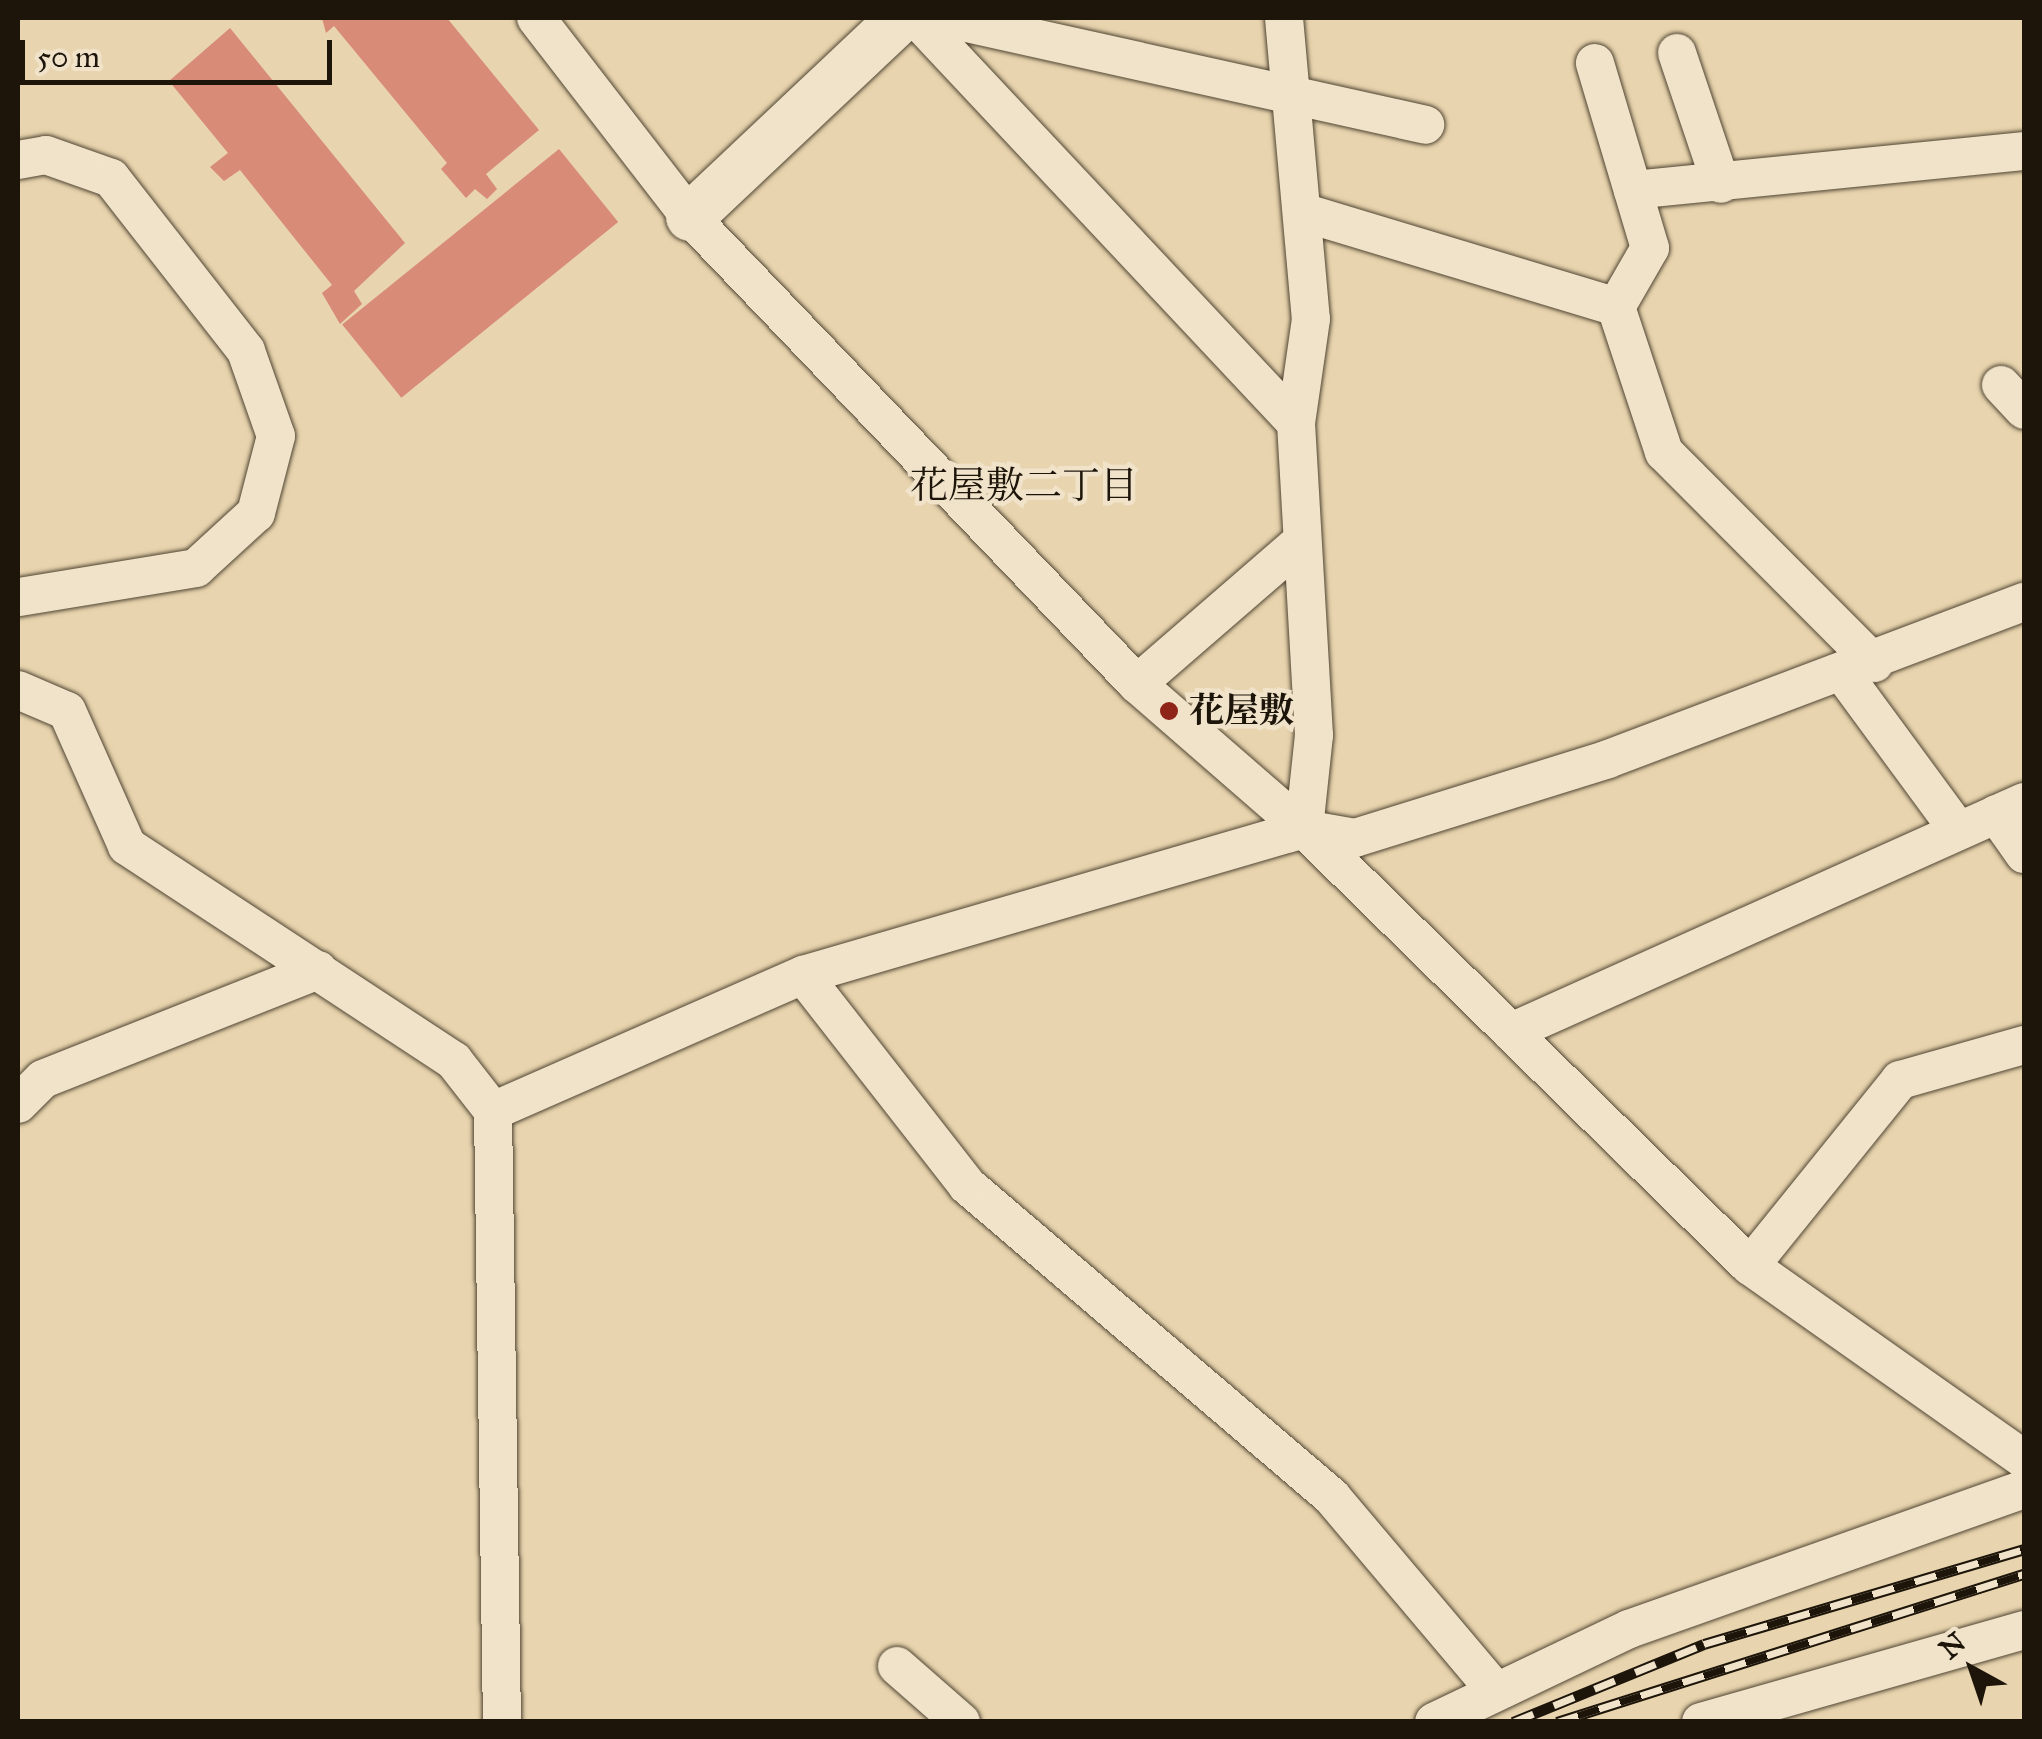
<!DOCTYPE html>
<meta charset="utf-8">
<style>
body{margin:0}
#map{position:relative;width:2042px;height:1739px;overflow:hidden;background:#e8d4ae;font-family:"IM FELL Great Primer","Noto Serif JP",serif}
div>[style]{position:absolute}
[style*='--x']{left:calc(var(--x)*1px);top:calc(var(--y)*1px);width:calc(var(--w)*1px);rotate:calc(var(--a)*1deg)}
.building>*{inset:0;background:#d88b76;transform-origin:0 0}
.roads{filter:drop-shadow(0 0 2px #504533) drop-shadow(0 0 2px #504533)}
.minor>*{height:38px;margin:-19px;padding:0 19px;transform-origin:19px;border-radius:19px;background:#f0e3ca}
.tertiary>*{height:48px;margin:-24px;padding:0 24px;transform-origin:24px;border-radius:24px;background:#f0e3ca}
.rail>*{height:11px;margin-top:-5.5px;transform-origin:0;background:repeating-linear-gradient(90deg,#f0e3ca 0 22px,#1d150a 0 44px);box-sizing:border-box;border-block:2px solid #1d150a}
.dots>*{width:28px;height:28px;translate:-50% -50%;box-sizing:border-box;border:5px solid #f0e3ca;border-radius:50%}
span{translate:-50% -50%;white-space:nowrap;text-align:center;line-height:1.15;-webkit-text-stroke:9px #f0e3ca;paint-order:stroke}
.poi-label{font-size:35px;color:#1d150a;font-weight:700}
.left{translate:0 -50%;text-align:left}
.neighbourhood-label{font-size:38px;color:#1d150a}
.frame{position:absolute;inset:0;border:20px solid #1d150a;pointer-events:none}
.north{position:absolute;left:1922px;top:1619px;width:100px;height:100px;-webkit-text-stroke:8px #f0e3ca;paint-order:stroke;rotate:320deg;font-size:28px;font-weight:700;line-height:40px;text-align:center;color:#1d150a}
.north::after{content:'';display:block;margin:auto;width:35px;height:45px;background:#1d150a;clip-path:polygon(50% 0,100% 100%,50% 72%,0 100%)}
.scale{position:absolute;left:20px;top:40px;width:312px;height:45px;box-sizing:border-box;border:5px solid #1d150a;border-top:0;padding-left:12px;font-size:30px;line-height:35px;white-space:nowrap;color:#1d150a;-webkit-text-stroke:8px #f0e3ca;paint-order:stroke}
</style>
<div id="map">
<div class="building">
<div style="clip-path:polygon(322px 18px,447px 18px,539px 130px,486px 174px,497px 189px,487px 199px,475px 189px,466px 198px,441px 169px,447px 163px,334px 26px,326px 33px)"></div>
<div style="clip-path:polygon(230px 28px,405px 243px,354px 291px,362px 304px,340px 324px,322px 293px,332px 285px,240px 170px,224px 181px,210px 167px,228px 153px,169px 81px)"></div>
<div style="left:559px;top:149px;width:94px;height:279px;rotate:51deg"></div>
</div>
<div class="roads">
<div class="minor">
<div style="--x:536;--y:18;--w:252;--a:52.3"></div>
<div style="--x:690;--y:217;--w:646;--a:46.25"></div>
<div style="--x:1137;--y:684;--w:221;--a:41"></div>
<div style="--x:1304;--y:829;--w:624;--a:44.42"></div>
<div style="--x:1750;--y:1266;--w:335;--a:35.2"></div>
<div style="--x:916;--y:18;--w:555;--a:46.82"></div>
<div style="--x:944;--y:18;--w:493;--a:12.5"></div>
<div style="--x:1284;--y:18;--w:302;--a:84.9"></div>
<div style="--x:1311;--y:319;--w:105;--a:98.2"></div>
<div style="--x:1296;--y:423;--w:313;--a:86.7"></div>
<div style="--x:1314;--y:735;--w:95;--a:96.1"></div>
<div style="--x:1677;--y:53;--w:138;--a:71.4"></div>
<div style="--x:18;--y:160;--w:28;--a:-10"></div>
<div style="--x:46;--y:155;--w:69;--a:19.5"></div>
<div style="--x:111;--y:178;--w:219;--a:52"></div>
<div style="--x:246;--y:351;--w:90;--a:70.6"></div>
<div style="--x:276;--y:436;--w:80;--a:104.6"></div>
<div style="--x:256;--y:513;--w:81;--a:137.5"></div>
<div style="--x:196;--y:568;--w:180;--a:170.7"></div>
<div style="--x:1633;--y:190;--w:393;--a:-5.7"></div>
<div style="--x:1302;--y:212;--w:328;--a:16.8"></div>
<div style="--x:1616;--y:307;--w:68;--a:-60"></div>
<div style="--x:1650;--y:248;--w:193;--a:-106.6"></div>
<div style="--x:1616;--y:307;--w:153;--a:71.7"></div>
<div style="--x:1664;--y:452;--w:298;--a:45.1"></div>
<div style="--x:2001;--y:385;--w:34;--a:47"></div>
<div style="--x:1844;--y:675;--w:192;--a:53.7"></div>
<div style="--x:1137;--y:684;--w:217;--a:-40.9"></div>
<div style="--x:18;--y:690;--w:53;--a:23.2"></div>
<div style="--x:67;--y:711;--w:148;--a:66"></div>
<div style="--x:127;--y:846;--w:391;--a:33.3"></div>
<div style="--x:454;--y:1061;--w:63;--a:52"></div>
<div style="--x:493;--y:1111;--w:611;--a:89.16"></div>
<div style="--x:1996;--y:814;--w:49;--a:55"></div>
<div style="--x:1511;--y:1032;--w:562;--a:-24.15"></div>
<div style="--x:18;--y:1104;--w:35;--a:-45"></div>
<div style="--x:43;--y:1079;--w:296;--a:-21.6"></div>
<div style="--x:493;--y:1111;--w:339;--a:-23.7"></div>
<div style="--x:1750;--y:1266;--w:239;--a:-51.1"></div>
<div style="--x:1900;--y:1080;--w:129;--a:-15.8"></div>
<div style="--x:897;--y:1666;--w:85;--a:41.2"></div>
<div style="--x:1494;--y:1689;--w:251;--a:-130.2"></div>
<div style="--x:1332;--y:1497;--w:480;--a:-139.5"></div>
<div style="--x:967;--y:1185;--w:266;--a:-128"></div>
<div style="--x:803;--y:975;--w:522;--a:-16.25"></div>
<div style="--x:1304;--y:829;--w:52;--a:10"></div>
<div style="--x:1355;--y:838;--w:265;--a:-17.3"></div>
<div style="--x:1608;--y:759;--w:445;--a:-20.7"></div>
<div style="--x:1434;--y:1722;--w:216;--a:-25.5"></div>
<div style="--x:1629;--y:1629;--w:419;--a:-19.5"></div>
<div style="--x:1701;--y:1722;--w:336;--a:-15.9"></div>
</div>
<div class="tertiary">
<div style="--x:690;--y:217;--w:290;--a:-43.3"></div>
</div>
</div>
<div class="rail">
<div style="--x:1513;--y:1722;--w:206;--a:-22.2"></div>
<div style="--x:1704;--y:1644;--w:334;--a:-16.5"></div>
<div style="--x:1557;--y:1722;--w:490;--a:-17.6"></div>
</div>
<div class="dots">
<div style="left:1169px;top:711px;background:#8f2418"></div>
</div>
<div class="poi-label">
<span class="left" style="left:1189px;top:711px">花屋敷</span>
</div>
<div class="neighbourhood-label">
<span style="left:1024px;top:486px">花屋敷二丁目</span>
</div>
<div class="frame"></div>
<div class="north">N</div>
<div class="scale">50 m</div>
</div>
